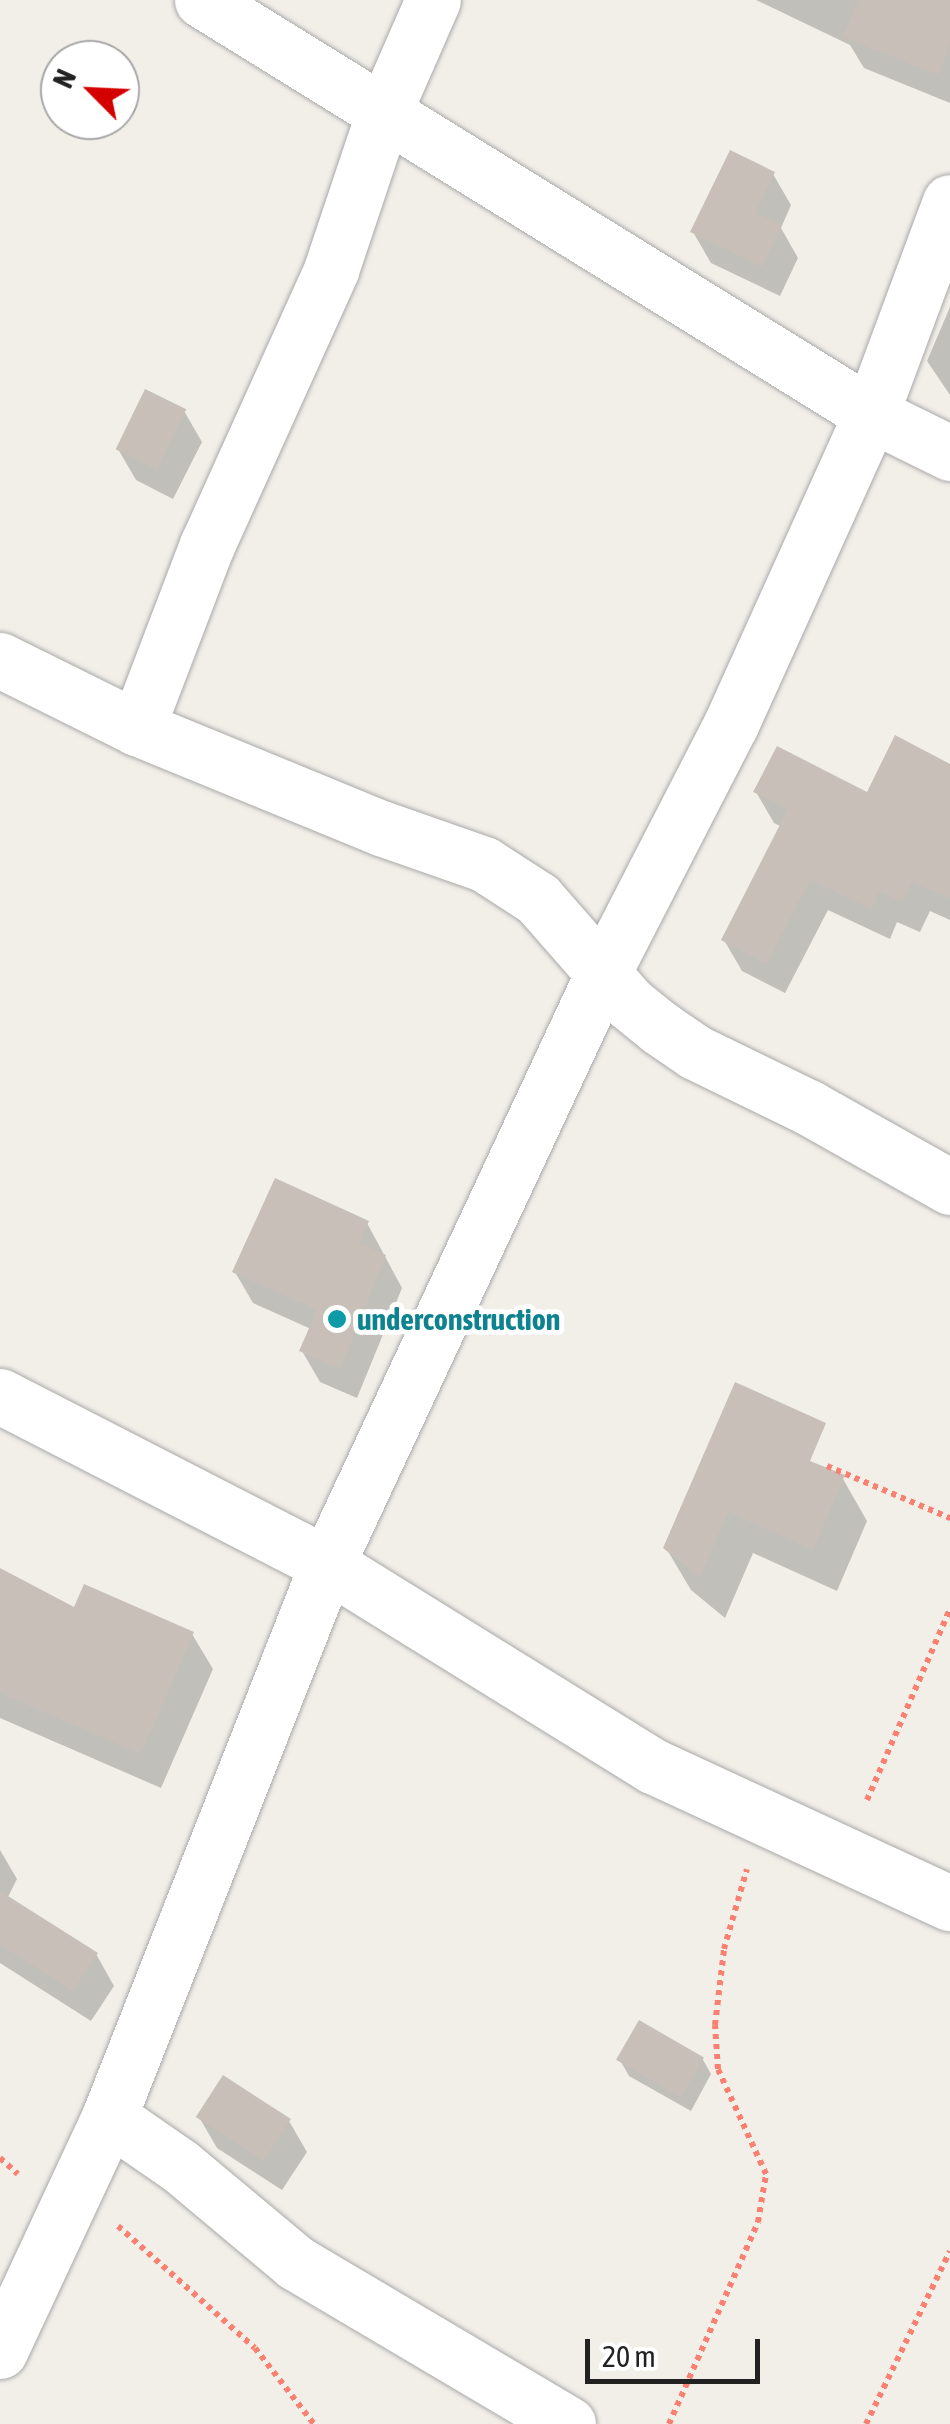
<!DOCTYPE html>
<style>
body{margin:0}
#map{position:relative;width:950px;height:2424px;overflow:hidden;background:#f2efe9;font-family:"Asap Condensed",sans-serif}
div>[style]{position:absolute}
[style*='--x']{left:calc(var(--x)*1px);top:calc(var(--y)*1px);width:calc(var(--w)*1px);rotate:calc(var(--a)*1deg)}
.shadow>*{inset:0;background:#0003}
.building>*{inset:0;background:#c7bfb8;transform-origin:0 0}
.path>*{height:6px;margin-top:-3px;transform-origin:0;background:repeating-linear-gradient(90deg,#fa8072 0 5px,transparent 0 10px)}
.roads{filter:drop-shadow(0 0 2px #a9a9a9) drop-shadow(0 0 2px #a9a9a9)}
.street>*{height:55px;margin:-27.5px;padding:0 27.5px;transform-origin:27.5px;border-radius:27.5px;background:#fff}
.dots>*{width:28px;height:28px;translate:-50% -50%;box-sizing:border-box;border:5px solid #fff;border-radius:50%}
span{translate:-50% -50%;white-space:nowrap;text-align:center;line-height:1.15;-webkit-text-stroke:10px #fff;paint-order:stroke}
.culture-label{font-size:30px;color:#0d838f;font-weight:700}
.left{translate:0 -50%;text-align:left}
.north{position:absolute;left:40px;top:40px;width:100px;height:100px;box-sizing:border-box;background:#fff;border:2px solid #a7a7a7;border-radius:50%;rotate:294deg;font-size:28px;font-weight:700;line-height:40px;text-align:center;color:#222}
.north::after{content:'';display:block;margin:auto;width:35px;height:45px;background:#d40000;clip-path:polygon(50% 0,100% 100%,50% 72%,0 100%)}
.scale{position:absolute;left:585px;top:2339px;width:175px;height:45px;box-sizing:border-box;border:5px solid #222;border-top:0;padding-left:12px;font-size:30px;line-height:35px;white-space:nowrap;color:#222;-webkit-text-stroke:8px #fff;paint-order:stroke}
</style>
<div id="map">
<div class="shadow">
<div style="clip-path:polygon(756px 0,950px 0,950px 103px,864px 68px,850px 45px)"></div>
<div style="clip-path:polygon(773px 174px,791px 205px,781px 228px,798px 258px,780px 296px,711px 263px,693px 232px)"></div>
<div style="clip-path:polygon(950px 307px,950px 395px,927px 361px)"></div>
<div style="clip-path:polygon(184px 411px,202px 442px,173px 499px,136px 480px,118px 449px)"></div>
<div style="clip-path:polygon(950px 767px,950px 920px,930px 911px,920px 932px,897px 922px,890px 939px,828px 910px,785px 993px,742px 971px,724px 940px,782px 827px,774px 823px,756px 792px,868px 795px)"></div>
<div style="clip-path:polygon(367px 1223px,402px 1288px,357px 1398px,320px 1382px,302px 1351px,311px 1329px,253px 1303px,235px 1272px)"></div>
<div style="clip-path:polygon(717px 1429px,843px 1479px,867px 1521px,837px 1591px,753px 1553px,725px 1618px,691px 1590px,666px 1548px)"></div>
<div style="clip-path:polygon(0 1571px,75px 1611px,192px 1634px,213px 1669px,161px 1788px,0 1718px)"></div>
<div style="clip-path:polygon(0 1850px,17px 1879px,7px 1899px,96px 1954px,114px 1986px,91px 2021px,0 1963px)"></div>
<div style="clip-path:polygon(702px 2058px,711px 2074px,691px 2111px,629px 2076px,620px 2060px)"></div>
<div style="clip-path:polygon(199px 2117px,289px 2121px,307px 2152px,282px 2190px,217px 2148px)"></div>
</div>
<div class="building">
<div style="clip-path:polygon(858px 0,950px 0,950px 45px,938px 75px,843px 37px)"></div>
<div style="clip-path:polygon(730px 150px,775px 172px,755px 213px,782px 225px,762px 267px,690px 232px)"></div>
<div style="left:145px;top:389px;width:46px;height:67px;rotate:26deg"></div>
<div style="clip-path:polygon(895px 735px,950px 764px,950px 898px,912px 882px,902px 902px,879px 892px,872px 909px,810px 880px,767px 964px,721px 940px,788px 809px,753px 792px,777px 746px,867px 792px)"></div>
<div style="clip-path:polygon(275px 1178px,369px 1221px,359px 1243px,386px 1255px,340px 1369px,299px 1351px,317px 1310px,232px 1272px)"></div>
<div style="clip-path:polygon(735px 1382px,826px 1423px,810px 1461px,845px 1475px,813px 1550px,728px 1512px,700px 1578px,663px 1548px)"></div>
<div style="clip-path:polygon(0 1568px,74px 1607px,84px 1584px,194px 1632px,141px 1754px,0 1693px)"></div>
<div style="clip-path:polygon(0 1891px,98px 1953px,73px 1991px,0 1945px)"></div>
<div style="left:639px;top:2020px;width:75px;height:46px;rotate:30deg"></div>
<div style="left:223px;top:2075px;width:81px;height:50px;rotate:33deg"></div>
</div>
<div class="path">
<div style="--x:827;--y:1466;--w:134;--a:22.9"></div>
<div style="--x:867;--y:1800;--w:208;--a:-66.5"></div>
<div style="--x:0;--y:2158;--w:24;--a:42"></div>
<div style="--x:118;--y:2226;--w:183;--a:41.7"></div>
<div style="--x:255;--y:2348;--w:96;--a:52.2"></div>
<div style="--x:669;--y:2424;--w:221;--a:-66.2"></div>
<div style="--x:758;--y:2222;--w:49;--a:-80.5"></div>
<div style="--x:766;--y:2174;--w:115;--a:-114.6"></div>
<div style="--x:718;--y:2069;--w:44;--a:-93.9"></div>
<div style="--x:715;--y:2025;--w:77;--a:-83.2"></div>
<div style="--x:724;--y:1949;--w:83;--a:-74"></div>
<div style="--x:866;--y:2424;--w:192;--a:-64.1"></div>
</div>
<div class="roads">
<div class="street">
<div style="--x:202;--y:0;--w:787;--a:31.75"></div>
<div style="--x:871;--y:414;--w:88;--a:26.3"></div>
<div style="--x:0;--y:660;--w:153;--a:26.4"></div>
<div style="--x:137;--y:728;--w:264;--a:22.3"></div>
<div style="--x:381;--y:828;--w:109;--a:19.3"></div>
<div style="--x:484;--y:864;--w:64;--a:32.9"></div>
<div style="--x:538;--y:899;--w:138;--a:48.8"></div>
<div style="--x:629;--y:1003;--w:40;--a:39"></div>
<div style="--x:660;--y:1028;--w:42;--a:34.4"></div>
<div style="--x:695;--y:1052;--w:126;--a:26"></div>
<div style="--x:808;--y:1107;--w:163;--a:29.4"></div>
<div style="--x:137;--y:728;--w:196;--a:-69.1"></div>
<div style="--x:207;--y:545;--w:302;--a:-65.7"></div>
<div style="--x:331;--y:270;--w:167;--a:-71.5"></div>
<div style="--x:384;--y:112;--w:122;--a:-66.4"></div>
<div style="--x:0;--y:1396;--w:368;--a:27.2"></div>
<div style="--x:327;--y:1564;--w:384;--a:31.8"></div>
<div style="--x:653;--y:1766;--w:327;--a:24.8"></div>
<div style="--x:109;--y:2117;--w:86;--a:34.6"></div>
<div style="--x:180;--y:2166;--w:151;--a:39.9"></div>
<div style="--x:296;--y:2263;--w:316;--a:30.6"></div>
<div style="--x:0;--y:2351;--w:258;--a:-65"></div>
<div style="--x:109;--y:2117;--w:594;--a:-68.48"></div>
<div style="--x:327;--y:1564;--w:652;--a:-64.97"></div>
<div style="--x:603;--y:973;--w:280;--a:-62.8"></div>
<div style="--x:731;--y:724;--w:340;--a:-65.7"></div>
<div style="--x:871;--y:414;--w:226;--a:-69.6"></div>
</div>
</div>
<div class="dots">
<div style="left:337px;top:1319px;background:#0f9aa8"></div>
</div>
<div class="culture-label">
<span class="left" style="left:357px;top:1319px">underconstruction</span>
</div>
<div class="north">N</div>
<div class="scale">20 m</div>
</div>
